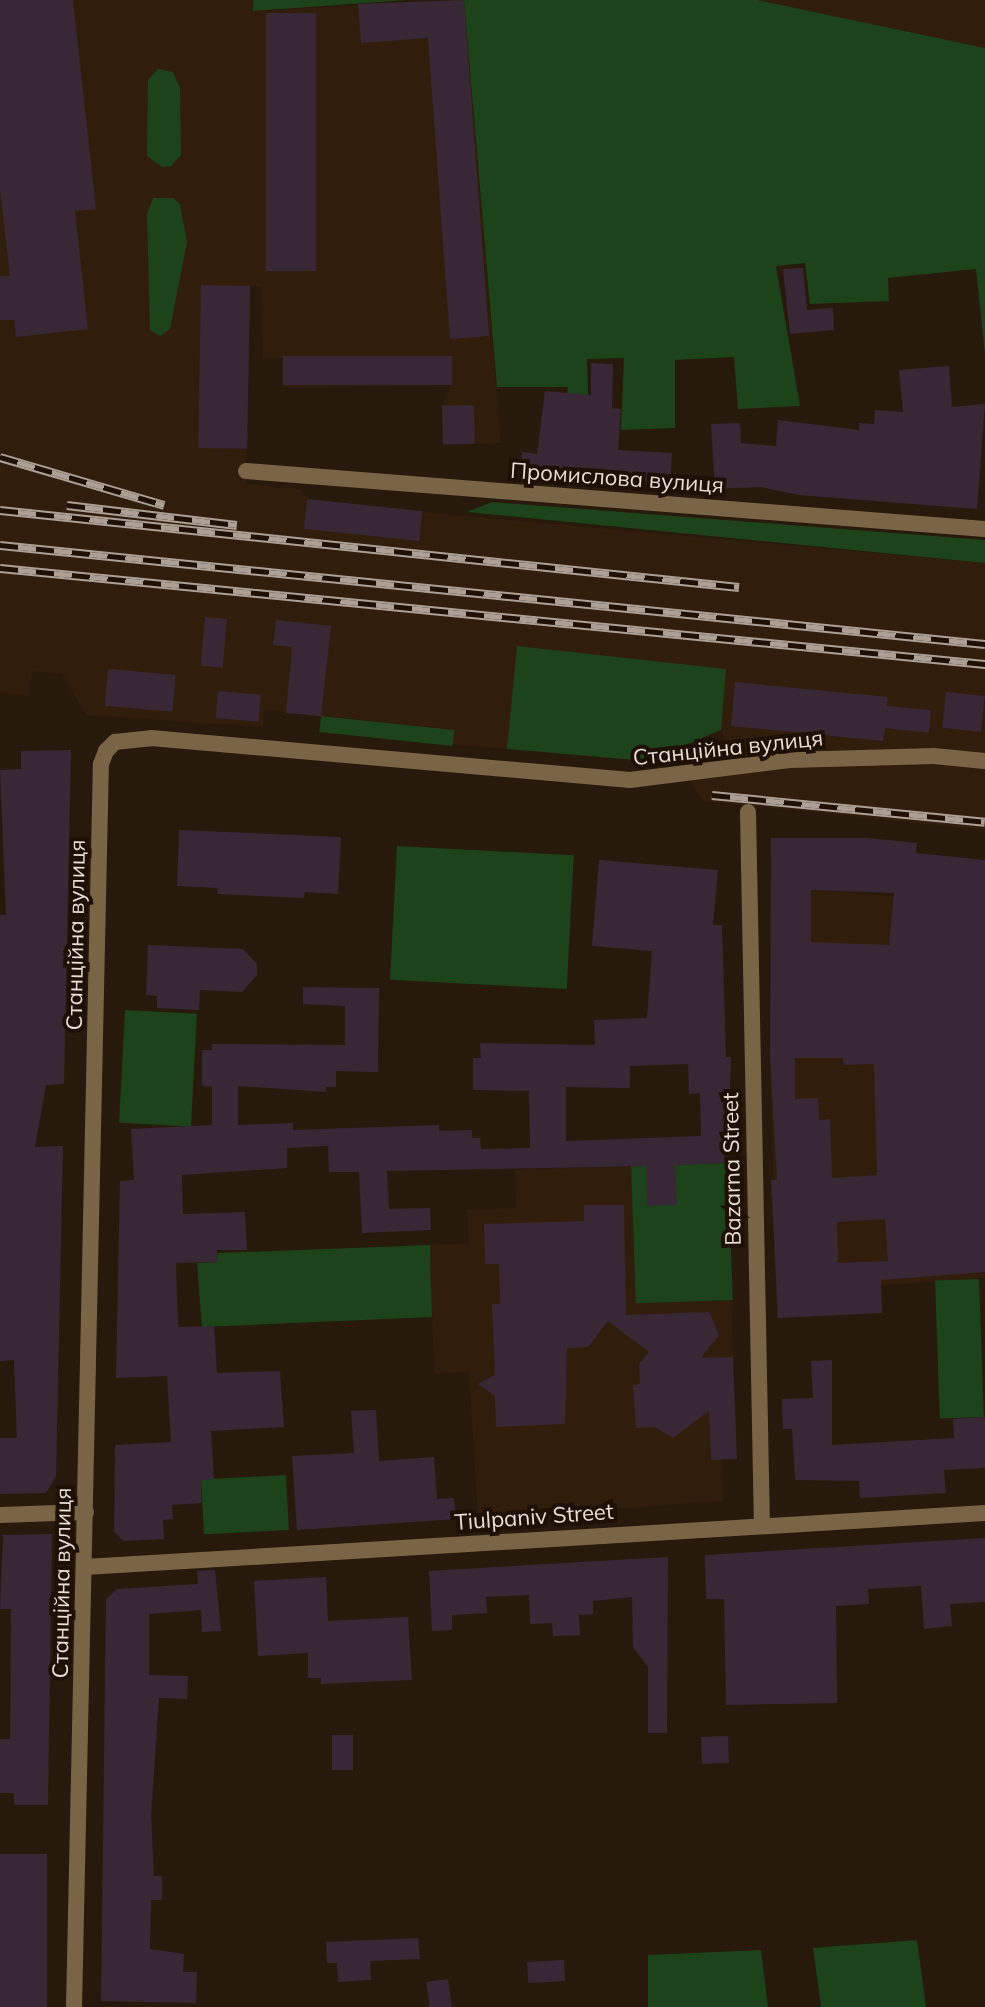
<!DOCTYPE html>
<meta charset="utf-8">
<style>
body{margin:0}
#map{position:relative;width:985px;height:2007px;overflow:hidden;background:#28190d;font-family:Mulish,sans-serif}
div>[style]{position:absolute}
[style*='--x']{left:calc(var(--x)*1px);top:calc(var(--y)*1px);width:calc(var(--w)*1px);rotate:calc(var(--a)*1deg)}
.built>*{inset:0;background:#311d0c}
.green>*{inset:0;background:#1c4319;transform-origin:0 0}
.building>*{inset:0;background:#382835;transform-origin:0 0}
.street>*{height:16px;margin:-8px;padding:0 8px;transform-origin:8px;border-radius:8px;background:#796546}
.rail>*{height:9px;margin-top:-4.5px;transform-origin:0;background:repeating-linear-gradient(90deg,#1e1005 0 18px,#ab9f96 0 36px);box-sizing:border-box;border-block:2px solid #ab9f96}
span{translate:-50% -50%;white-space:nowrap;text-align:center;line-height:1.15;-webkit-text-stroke:8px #1e1005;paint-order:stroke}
.street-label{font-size:22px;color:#e8ded6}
</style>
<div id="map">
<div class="built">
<div style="clip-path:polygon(0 0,253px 0,254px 11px,464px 0,501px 443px,443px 444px,442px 406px,451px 385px,284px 387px,283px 358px,263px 358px,261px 287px,250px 286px,246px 484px,300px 489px,308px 499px,422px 512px,985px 563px,985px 830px,703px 801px,690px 781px,739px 772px,721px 730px,647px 761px,452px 744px,453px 729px,265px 710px,263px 727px,86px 715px,62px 674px,32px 671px,29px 696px,0 693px)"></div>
<div style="clip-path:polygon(757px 0,985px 0,985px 48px,865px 23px)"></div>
<div style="clip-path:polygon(811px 890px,985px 903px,985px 1278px,881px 1285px,882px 1313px,777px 1318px,770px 1064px,795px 1063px,796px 944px,811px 943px)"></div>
<div style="clip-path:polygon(728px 1163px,733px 1357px,707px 1359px,711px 1459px,722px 1460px,723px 1501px,478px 1518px,469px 1372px,434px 1374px,430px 1245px,469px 1244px,467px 1210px,516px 1208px,515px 1170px)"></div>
</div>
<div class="green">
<div style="clip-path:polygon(253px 0,407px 0,253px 11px)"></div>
<div style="clip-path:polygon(464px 0,757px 0,985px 48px,985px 354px,976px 269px,888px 278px,889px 301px,810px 304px,805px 263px,776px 266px,800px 406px,738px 409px,734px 357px,675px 360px,675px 428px,621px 430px,624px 358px,587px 359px,588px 397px,567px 397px,568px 387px,497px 387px)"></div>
<div style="clip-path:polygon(158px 69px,173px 72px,180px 88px,181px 155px,171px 166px,162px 167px,147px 156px,148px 80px)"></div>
<div style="clip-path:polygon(153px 198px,173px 198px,180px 204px,187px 242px,170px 329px,160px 336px,150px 330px,147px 214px)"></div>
<div style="clip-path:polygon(492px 502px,985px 540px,985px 563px,467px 512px)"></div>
<div style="clip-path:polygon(517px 646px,726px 669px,721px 730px,647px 761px,507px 749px)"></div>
<div style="left:321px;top:716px;width:134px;height:16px;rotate:6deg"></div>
<div style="left:397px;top:846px;width:177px;height:134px;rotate:3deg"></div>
<div style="left:125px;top:1010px;width:72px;height:113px;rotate:3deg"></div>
<div style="left:728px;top:1163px;width:137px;height:97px;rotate:88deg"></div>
<div style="clip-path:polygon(430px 1245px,432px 1317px,202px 1327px,197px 1263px,217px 1262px,218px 1253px)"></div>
<div style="left:979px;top:1279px;width:138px;height:44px;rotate:88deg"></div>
<div style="left:286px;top:1475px;width:55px;height:85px;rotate:87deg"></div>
<div style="clip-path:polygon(917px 1940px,926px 2007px,821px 2007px,813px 1948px)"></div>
<div style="clip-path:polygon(761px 1950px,768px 2007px,648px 2007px,648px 1955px)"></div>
</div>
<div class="building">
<div style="clip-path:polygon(0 0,73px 0,96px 209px,75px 211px,88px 329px,16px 337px,14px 320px,0 320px,0 276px,10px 276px,0 189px)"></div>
<div style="clip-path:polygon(464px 0,489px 336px,450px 339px,428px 38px,361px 43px,358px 4px)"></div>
<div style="left:266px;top:13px;width:50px;height:258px"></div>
<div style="clip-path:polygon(803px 268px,807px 310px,833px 308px,834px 330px,790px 334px,783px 269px)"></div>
<div style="left:201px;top:285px;width:49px;height:163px;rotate:1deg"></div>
<div style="left:452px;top:356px;width:29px;height:169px;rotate:90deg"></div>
<div style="clip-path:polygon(591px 363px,613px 364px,612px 408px,621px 409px,618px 450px,672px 453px,670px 484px,520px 471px,522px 452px,537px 454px,545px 391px,591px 395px)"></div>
<div style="clip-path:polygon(949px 366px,952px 407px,985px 404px,977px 509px,799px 495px,761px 487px,715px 489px,711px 424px,740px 423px,741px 443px,776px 446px,778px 420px,859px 430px,859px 423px,874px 424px,875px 410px,903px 412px,899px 370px)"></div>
<div style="left:474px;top:405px;width:39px;height:32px;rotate:89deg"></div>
<div style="left:307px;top:499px;width:116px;height:30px;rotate:6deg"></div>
<div style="left:205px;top:617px;width:22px;height:49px;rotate:5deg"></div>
<div style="clip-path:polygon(276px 620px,331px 626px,321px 716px,286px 713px,292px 647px,273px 645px)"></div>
<div style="left:108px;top:669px;width:68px;height:37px;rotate:5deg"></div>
<div style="clip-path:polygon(735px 682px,888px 697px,887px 706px,931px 710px,929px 733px,885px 728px,883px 741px,731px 726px)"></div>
<div style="left:218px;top:691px;width:43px;height:27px;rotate:5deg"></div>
<div style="left:946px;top:692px;width:39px;height:36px;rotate:6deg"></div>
<div style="clip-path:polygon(71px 750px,64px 1084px,46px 1085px,35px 1147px,63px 1146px,56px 1476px,46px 1493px,0 1494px,0 1438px,17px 1438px,14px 1360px,0 1361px,0 915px,6px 915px,0 770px,21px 769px,21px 751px)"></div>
<div style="clip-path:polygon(179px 830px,341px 837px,338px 894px,305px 892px,304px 898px,217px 894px,218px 888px,177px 886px)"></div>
<div style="clip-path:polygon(evenodd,771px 838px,868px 838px,917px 843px,916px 853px,985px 860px,985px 1272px,881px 1280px,882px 1313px,778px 1318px,771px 1180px,777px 1180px,770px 1057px,771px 838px,811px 890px,894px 893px,889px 945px,811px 942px,811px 890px,771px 838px,795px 1058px,843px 1058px,844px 1065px,874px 1064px,877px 1175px,832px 1178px,830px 1119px,819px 1120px,818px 1098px,795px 1099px,795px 1058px,771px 838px,885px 1219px,888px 1261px,838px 1263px,837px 1222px,885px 1219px)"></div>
<div style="clip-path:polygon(evenodd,599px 860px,718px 870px,713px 925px,722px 925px,726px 1057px,731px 1057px,728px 1163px,675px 1165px,677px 1205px,647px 1206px,646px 1166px,387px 1171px,389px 1209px,430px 1208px,431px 1230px,362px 1233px,359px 1172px,329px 1172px,328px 1146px,287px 1148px,287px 1168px,182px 1175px,183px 1214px,245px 1212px,247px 1250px,217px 1250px,218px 1262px,176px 1263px,178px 1327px,214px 1326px,217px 1373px,280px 1371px,284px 1427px,211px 1431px,214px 1479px,201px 1480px,202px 1503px,172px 1505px,173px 1519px,163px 1520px,164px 1539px,124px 1541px,114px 1532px,115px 1445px,171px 1442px,167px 1376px,116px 1378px,120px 1181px,134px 1180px,131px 1129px,212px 1125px,212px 1087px,202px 1086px,202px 1050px,212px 1050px,212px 1044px,345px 1045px,345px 1006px,303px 1004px,303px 987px,379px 988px,378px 1072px,336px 1071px,336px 1087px,326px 1087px,326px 1092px,238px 1086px,238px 1125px,293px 1123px,293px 1130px,439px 1125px,439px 1131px,472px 1130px,472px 1138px,480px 1138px,481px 1149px,530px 1148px,529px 1091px,473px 1090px,473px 1058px,481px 1058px,480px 1043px,595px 1045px,594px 1020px,647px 1018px,652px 951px,592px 946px,599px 860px,688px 1064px,689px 1094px,700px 1093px,701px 1136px,566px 1141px,566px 1087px,630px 1088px,630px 1066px,688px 1064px)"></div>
<div style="clip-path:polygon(148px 945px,243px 949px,257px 964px,257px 975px,242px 992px,200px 990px,199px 1010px,157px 1008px,157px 996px,146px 995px)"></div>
<div style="clip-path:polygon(584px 1205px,624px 1205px,626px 1315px,709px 1312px,719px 1335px,701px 1358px,733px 1357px,737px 1459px,711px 1460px,709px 1411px,673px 1438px,655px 1427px,636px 1428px,633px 1385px,640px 1384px,639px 1364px,649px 1352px,608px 1321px,588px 1347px,567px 1348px,565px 1424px,496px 1427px,495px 1396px,478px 1384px,495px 1375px,492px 1304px,500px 1304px,499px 1264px,485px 1264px,484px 1224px,584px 1221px)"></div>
<div style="clip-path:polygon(832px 1360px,832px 1445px,954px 1438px,953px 1419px,985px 1417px,985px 1468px,944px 1470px,946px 1493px,860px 1498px,859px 1481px,795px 1480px,792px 1429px,783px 1429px,782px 1399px,813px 1398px,811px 1361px)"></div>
<div style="clip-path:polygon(376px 1410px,379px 1461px,434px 1457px,437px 1499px,454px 1498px,456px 1519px,297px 1530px,292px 1456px,354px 1453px,351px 1411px)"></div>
<div style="clip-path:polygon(52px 1534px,48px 1805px,14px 1805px,14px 1793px,0 1793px,0 1739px,10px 1739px,11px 1609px,0 1609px,3px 1535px)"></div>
<div style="clip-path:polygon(985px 1538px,985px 1602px,950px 1604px,952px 1626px,924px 1629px,921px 1586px,868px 1589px,869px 1604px,836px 1606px,837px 1703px,726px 1705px,724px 1599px,706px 1599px,705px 1555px)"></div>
<div style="clip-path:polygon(668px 1557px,667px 1733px,648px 1733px,648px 1667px,633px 1647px,632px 1597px,593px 1601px,593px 1614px,579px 1615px,580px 1635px,553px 1636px,552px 1623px,530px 1624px,529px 1595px,486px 1597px,487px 1613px,452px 1615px,452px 1630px,432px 1631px,429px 1571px)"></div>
<div style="clip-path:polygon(215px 1570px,221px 1631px,202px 1632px,201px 1610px,149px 1614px,149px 1675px,188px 1676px,187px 1699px,159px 1698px,151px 1815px,154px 1876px,162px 1876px,162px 1900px,151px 1900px,150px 1949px,184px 1954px,183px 1972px,197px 1972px,196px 2003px,101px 2001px,106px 1599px,117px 1589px,198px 1584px,197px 1571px)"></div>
<div style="clip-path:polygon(326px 1577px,328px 1621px,408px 1617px,412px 1680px,321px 1684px,321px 1678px,308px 1678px,308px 1653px,258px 1656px,254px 1581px)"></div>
<div style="left:332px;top:1735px;width:21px;height:35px"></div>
<div style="left:728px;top:1736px;width:27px;height:27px;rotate:88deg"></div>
<div style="left:0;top:1854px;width:47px;height:153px"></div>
<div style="clip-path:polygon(418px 1938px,420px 1959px,370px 1961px,371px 1980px,338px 1982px,337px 1963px,327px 1963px,326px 1942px)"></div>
<div style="left:564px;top:1960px;width:21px;height:37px;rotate:87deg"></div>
<div style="left:448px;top:1979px;width:28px;height:22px;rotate:82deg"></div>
</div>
<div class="street">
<div style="--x:246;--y:471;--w:741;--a:4.49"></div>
<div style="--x:748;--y:812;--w:713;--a:88.88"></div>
<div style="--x:0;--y:1515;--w:86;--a:-2"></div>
<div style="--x:85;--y:1567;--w:902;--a:-3.43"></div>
<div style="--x:74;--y:2007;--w:1243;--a:-88.76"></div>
<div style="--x:101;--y:764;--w:14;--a:-69"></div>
<div style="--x:106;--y:751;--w:13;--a:-45"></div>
<div style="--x:115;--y:742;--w:36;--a:-6"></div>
<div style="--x:151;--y:738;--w:481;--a:5"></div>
<div style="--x:630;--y:780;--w:161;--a:-7.1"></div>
<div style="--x:790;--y:760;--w:144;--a:-1.6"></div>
<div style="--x:934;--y:756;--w:51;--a:5.6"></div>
</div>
<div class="rail">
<div style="--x:0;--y:457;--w:171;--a:16.3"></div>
<div style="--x:67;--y:505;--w:171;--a:6.7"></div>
<div style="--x:0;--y:510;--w:743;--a:5.95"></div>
<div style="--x:0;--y:545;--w:990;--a:5.74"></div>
<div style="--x:0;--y:568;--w:990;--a:5.57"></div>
<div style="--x:712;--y:795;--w:274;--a:5.6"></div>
</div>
<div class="street-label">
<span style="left:617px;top:478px;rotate:4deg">Промислова вулиця</span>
<span style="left:728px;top:748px;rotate:-6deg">Станційна вулиця</span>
<span style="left:76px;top:935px;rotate:-89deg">Станційна вулиця</span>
<span style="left:732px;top:1169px;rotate:-91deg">Bazarna Street</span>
<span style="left:534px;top:1517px;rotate:-4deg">Tiulpaniv Street</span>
<span style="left:62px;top:1583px;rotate:-89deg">Станційна вулиця</span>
</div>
</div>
